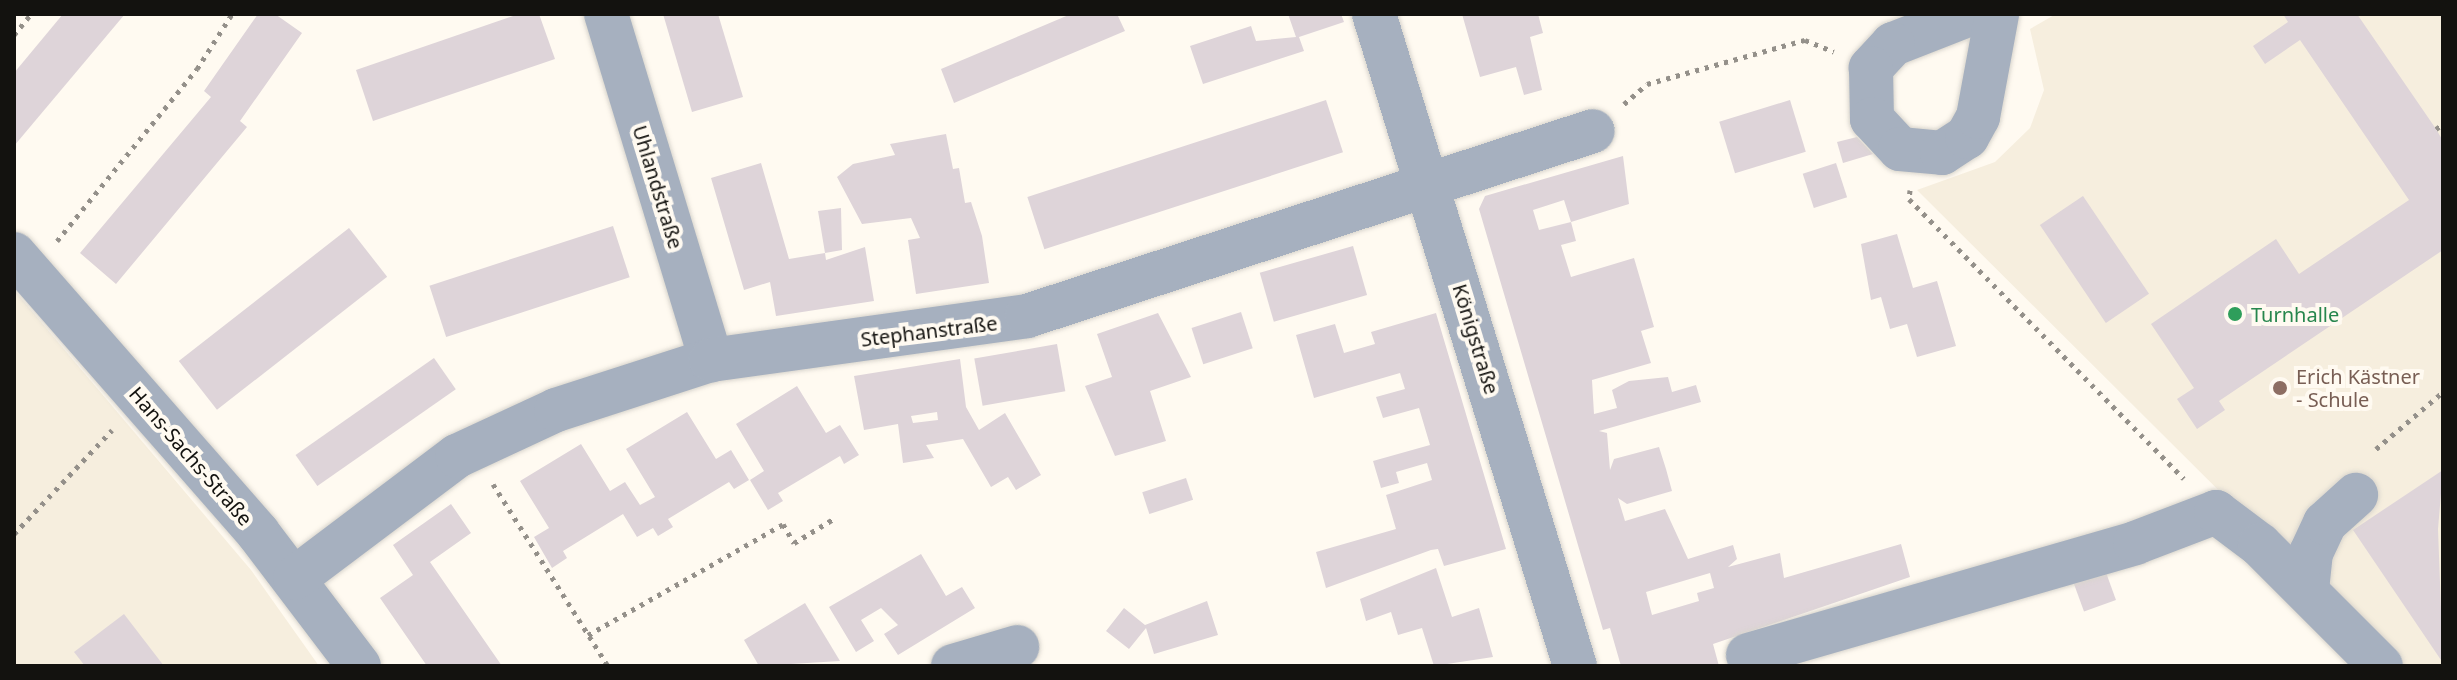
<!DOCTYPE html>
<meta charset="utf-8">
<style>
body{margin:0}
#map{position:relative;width:2457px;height:680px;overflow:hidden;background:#fffaf1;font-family:"Noto Sans",sans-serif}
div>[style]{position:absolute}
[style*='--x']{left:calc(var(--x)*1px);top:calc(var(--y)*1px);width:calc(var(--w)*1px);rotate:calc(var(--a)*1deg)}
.built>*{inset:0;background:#f6eede}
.building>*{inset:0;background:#ded4d9;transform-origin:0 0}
.path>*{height:5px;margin-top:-2.5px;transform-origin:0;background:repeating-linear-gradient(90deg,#94908a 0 4px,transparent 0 10px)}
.roads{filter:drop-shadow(0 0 2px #d9d5cd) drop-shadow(0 0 2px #d9d5cd)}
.minor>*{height:44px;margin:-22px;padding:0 22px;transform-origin:22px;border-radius:22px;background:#a6b0bf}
.dots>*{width:22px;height:22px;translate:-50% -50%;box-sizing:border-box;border:4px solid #fffaf1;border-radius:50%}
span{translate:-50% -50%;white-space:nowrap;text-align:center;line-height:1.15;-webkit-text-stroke:8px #fffaf1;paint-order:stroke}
.street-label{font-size:20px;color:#13120f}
.leisure-label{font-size:20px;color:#27864d}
.left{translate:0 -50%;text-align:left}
.education-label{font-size:20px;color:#785e54}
.frame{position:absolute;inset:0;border:16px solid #13120f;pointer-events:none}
</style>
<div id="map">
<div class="built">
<div style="clip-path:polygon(2056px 14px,2443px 14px,2443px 666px,2395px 666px,1917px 190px,1995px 162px,2030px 128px,2044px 90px,2030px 29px)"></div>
<div style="clip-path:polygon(14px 290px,251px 570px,319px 666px,14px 666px)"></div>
</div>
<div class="building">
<div style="clip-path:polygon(63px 14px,125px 14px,14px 146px,14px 73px)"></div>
<div style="clip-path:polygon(258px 14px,275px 14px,302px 33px,240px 121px,247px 127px,116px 284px,80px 253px,211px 97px,204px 91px)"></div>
<div style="clip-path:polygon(519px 14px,539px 14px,555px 59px,373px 121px,356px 70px)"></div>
<div style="clip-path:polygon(663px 14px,718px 14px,743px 97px,692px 112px)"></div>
<div style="clip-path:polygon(1071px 14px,1117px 14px,1125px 31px,954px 103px,941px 69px)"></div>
<div style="clip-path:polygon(1288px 14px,1341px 14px,1344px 22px,1299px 37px,1304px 51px,1203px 84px,1190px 46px,1251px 26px,1256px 41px,1296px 37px)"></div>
<div style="clip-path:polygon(1462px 14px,1538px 14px,1543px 33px,1530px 37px,1542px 90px,1524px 95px,1516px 67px,1480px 77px)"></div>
<div style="clip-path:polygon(2283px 14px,2357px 14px,2436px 129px,2443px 141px,2443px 250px,2219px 401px,2225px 410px,2197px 429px,2177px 399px,2194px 388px,2151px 324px,2276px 239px,2299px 274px,2409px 200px,2300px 40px,2265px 64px,2253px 46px,2288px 22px)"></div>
<div style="left:1326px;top:100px;width:55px;height:314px;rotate:72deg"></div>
<div style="left:1790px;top:100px;width:54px;height:74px;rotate:73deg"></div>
<div style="clip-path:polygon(946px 134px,953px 169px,959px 168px,965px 203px,971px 202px,982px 236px,989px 283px,916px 294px,908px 240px,920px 238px,911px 218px,862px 224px,837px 177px,853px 164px,895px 155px,890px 144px)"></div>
<div style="clip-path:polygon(1857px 137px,1873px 154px,1843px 163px,1837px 142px)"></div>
<div style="clip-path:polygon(evenodd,1623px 156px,1629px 204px,1571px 222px,1564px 200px,1533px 210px,1539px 230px,1571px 222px,1576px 241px,1561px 245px,1571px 277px,1634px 258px,1644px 292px,1654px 327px,1641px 331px,1651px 363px,1592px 380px,1594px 414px,1617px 408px,1612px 390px,1629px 381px,1668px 377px,1672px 392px,1696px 385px,1701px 402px,1599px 431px,1607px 433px,1610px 470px,1614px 459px,1659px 447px,1666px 469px,1672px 491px,1627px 504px,1618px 498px,1625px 521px,1665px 509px,1688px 559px,1733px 545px,1737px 559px,1728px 567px,1780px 553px,1784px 578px,1901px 544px,1910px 577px,1713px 644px,1719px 666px,1621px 666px,1610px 628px,1603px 630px,1479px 209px,1485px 196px,1623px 156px,1710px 573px,1714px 588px,1697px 593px,1699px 601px,1652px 615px,1646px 592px,1710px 573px)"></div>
<div style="clip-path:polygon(761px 163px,789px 259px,825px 253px,818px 211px,841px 208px,842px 250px,825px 253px,826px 260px,865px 247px,874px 301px,776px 316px,770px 282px,744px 290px,711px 178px)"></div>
<div style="left:1836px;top:163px;width:36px;height:35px;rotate:72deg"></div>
<div style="left:2083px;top:196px;width:118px;height:52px;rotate:56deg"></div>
<div style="left:613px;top:226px;width:54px;height:193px;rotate:72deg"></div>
<div style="left:349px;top:228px;width:62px;height:216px;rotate:52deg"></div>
<div style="clip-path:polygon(1897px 234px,1913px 288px,1937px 281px,1956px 346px,1917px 357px,1907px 324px,1890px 329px,1881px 297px,1871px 300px,1861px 244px)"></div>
<div style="left:1353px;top:246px;width:51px;height:97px;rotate:74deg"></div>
<div style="left:1241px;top:312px;width:38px;height:52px;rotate:72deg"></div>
<div style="clip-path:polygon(1158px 313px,1191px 377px,1150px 391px,1166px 441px,1115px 456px,1085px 386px,1112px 377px,1097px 334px)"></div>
<div style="clip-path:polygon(1436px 313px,1506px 549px,1444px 566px,1438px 549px,1431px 550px,1326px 588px,1316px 552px,1396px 529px,1386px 495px,1432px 480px,1427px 463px,1396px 472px,1399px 483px,1381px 488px,1373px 461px,1430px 445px,1419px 408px,1383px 418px,1376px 397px,1405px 389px,1400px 373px,1314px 398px,1296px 335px,1335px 324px,1344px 353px,1375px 344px,1371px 332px)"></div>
<div style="left:1057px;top:344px;width:48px;height:84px;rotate:80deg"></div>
<div style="left:434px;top:358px;width:38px;height:169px;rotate:55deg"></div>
<div style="clip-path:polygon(evenodd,960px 359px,966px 407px,979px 430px,1005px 413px,1041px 475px,1016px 490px,1008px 477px,991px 487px,963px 439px,926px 445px,934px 458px,903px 463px,898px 424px,864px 430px,854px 376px,960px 359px,937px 412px,938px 420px,913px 423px,911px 416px,937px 412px)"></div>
<div style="clip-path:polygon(797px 386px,826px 433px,840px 425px,859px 455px,844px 464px,840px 456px,778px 493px,783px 501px,768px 510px,750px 480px,764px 471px,736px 424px)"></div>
<div style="clip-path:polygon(687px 412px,716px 459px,731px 450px,749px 480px,734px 489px,729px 482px,668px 519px,673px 527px,658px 536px,653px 528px,637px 537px,623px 514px,563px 551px,567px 558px,552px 568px,534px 537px,549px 528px,520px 481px,581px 444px,610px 491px,625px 482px,640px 505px,655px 497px,626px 449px)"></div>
<div style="clip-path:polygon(2443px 470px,2438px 529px,2443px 663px,2353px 530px)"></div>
<div style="left:1186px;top:478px;width:23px;height:46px;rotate:72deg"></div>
<div style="clip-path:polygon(451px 504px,471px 533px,430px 562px,502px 666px,427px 666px,380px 598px,413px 575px,393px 545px)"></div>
<div style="clip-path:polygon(921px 554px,946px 596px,962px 587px,975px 608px,898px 655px,884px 634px,898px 625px,881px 608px,861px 620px,874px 641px,856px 652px,829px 607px)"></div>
<div style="left:2104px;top:567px;width:35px;height:34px;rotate:70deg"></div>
<div style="clip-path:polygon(1436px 568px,1452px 617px,1479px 608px,1493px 657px,1434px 666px,1422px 628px,1398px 635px,1391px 612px,1366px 621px,1360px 599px)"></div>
<div style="clip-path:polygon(1207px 601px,1218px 635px,1154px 654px,1146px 628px,1129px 649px,1106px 631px,1124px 608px,1145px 625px)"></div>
<div style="clip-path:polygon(805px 603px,840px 661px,759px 666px,744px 640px)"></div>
<div style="clip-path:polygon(124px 614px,164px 666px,85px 666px,74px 652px)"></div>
</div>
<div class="path">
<div style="--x:14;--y:35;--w:27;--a:-51"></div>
<div style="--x:1624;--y:104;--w:30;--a:-41"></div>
<div style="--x:1647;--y:84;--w:164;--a:-15.6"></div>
<div style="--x:1805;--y:40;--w:31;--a:22"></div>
<div style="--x:2436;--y:129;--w:9;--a:-36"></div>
<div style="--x:1910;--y:190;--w:9;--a:96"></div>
<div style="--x:1909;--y:199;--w:392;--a:45.5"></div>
<div style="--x:57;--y:241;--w:222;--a:-50.9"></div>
<div style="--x:197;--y:69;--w:65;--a:-57.5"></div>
<div style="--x:2376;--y:449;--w:88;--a:-40.4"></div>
<div style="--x:493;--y:484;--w:215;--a:57.7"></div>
<div style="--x:14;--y:534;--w:143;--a:-46.7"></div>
<div style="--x:588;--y:635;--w:224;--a:-29.6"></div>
<div style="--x:783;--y:524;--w:22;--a:60"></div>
<div style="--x:794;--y:543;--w:48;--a:-31.4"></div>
</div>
<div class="roads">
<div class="minor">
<div style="--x:606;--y:14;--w:362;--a:73.1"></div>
<div style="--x:1374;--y:14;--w:682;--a:72.87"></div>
<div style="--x:1970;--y:14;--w:83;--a:158.7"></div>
<div style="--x:1893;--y:44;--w:33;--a:133"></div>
<div style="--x:1871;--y:68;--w:51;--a:88.9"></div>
<div style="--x:1872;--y:119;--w:41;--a:47"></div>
<div style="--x:1900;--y:149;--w:42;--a:5.4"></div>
<div style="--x:1942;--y:153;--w:30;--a:-33"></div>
<div style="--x:1967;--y:137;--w:23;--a:-61"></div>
<div style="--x:1978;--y:117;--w:105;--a:-79.5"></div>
<div style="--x:14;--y:254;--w:371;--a:48.8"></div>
<div style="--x:258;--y:533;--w:167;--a:52.8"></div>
<div style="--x:295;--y:578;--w:203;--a:-37"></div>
<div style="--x:457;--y:456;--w:109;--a:-24.9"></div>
<div style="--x:556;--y:410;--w:163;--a:-17.9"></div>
<div style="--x:711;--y:360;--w:319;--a:-7.9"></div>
<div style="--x:1027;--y:316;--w:595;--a:-18.1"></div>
<div style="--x:2307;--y:590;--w:37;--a:-84"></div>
<div style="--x:2311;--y:553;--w:33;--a:-65"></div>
<div style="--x:2325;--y:523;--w:42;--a:-42.1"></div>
<div style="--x:1748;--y:655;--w:403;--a:-16.1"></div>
<div style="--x:2135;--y:543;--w:87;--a:-20.9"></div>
<div style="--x:2216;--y:512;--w:55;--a:36.9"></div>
<div style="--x:2260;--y:545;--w:171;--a:45"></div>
<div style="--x:953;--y:666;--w:67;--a:-16.5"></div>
</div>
</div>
<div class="dots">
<div style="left:2235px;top:314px;background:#2e9e5b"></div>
<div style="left:2280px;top:388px;background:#8d6e63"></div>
</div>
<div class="street-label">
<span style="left:658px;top:187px;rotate:73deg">Uhlandstraße</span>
<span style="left:929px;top:331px;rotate:-7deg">Stephanstraße</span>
<span style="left:1476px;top:339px;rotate:73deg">Königstraße</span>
<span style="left:191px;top:456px;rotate:49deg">Hans-Sachs-Straße</span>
</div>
<div class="leisure-label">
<span class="left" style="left:2251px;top:314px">Turnhalle</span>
</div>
<div class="education-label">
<span class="left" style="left:2296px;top:388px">Erich Kästner<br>- Schule</span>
</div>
<div class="frame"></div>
</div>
